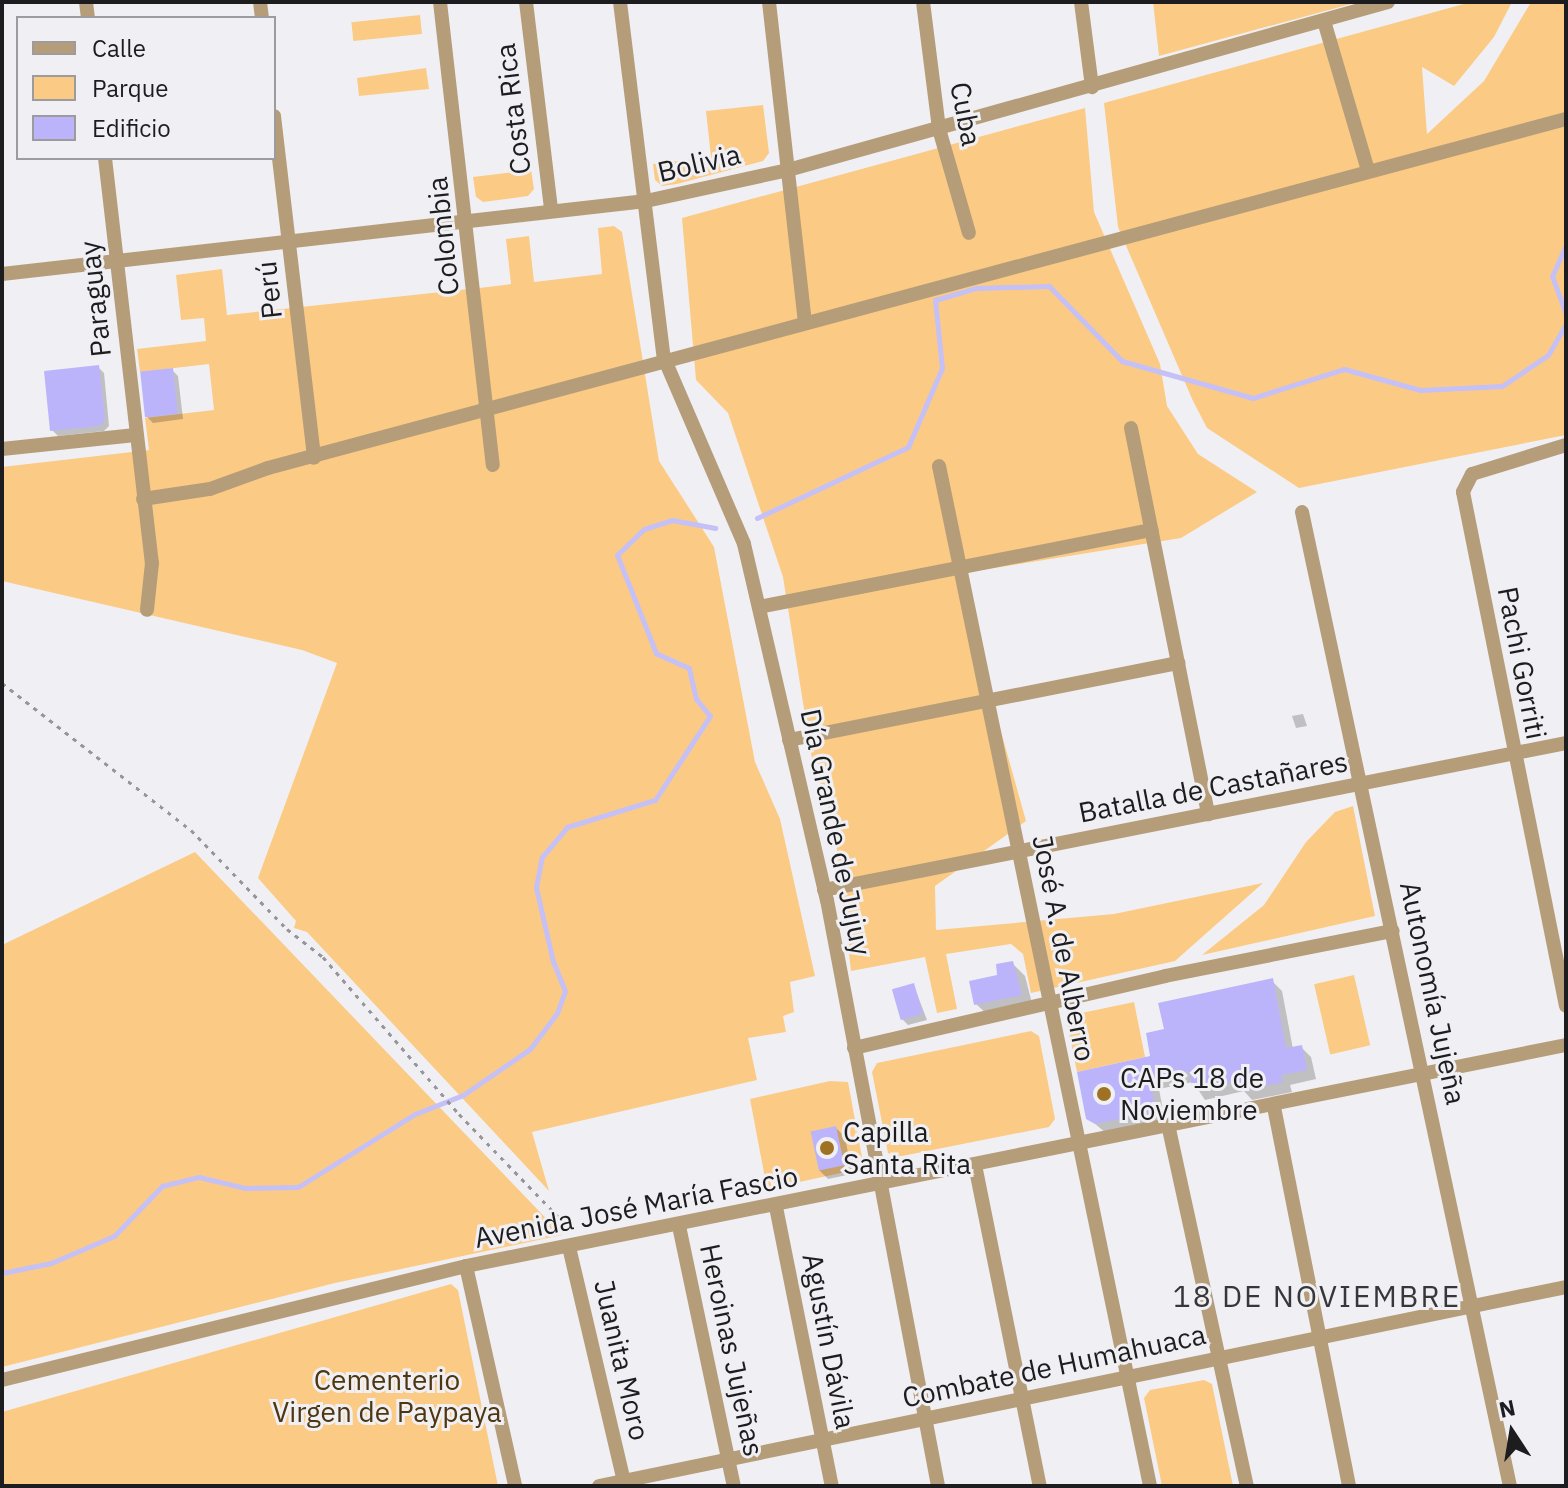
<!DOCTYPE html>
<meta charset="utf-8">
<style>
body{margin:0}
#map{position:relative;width:1568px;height:1488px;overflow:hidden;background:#f0f0f4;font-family:"IBM Plex Sans",sans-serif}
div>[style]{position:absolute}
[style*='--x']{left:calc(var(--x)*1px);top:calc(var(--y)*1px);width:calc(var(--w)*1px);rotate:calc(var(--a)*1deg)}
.green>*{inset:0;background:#fbcb85;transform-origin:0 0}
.shadow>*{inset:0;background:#0003}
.stream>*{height:5px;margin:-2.5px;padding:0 2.5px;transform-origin:2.5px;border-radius:2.5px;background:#c5c0f6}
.building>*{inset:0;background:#bbb4fb;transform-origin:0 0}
.path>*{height:3px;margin-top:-1.5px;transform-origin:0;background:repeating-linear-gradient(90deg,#969699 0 4px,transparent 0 10px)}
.minor>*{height:14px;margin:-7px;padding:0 7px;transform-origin:7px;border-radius:7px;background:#b69d7a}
.dots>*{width:22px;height:22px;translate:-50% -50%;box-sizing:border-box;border:4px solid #f0f0f4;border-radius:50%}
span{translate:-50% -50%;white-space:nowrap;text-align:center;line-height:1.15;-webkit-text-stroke:6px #f0f0f4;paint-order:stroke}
.street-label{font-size:28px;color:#1d1d1f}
.poi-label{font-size:28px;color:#1d1d1f}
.left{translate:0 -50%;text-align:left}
.park-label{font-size:28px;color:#4d3610}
.neighbourhood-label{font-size:30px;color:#37373a;letter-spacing:2px}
.frame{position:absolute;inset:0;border:4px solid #1d1d1f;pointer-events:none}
.legend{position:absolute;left:16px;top:16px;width:260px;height:144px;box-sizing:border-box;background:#f0f0f4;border:2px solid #9c9c9f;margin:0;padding:10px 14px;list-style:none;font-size:24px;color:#1d1d1f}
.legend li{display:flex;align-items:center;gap:16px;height:40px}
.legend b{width:40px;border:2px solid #9c9c9f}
.north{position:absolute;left:1472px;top:1392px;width:80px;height:80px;-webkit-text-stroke:6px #f0f0f4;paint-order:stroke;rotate:348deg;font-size:22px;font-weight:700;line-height:32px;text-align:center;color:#1d1d1f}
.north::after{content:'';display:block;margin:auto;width:28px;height:36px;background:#1d1d1f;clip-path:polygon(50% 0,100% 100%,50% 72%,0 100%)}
</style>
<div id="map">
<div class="green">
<div style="clip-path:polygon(1153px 2px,1358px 2px,1159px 56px)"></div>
<div style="clip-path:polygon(1471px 2px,1512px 2px,1494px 37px,1454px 86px,1422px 67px,1427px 134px,1484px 81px,1531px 2px,1566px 2px,1566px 435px,1299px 488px,1207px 428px,1193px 401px,1118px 227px,1104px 103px)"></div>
<div style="left:420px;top:15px;width:19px;height:69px;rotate:84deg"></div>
<div style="clip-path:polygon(426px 68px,429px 89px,359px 96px,357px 78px)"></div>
<div style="clip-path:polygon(763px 105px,769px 153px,763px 161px,677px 184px,662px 186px,655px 180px,653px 164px,711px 157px,706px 111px)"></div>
<div style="clip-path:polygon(1085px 108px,1094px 212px,1160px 364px,1167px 406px,1198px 454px,1257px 492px,1181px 538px,957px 574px,1026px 821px,935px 886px,936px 930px,1114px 914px,1263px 883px,1175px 961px,1031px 993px,1023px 954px,1011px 944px,946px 954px,957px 1009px,937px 1013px,925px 957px,851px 971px,834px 824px,812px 759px,783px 577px,728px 413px,696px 380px,682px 218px)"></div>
<div style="clip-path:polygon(531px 170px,534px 189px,528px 196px,483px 202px,476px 197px,473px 177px)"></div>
<div style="clip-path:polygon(614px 226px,622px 232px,659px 461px,714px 547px,755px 762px,780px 819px,815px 976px,790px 982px,794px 1012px,783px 1016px,786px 1032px,748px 1038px,757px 1080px,532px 1132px,549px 1191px,307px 932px,294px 928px,296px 921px,258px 878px,337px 663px,302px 650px,2px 581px,2px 467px,149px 450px,145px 418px,214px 410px,209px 364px,140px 372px,137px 349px,206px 341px,204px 318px,181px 320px,176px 275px,222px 269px,227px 315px,488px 287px,511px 284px,506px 239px,529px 236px,534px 282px,602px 274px,598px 228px)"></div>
<div style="clip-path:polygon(1353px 806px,1375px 916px,1202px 955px,1264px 905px,1306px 842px,1335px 812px)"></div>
<div style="clip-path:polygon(195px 852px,562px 1235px,335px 1283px,2px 1367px,2px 945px)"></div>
<div style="left:1354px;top:975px;width:72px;height:41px;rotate:77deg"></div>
<div style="clip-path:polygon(1134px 1002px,1145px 1057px,1077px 1072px,1067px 1023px,1072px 1015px)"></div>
<div style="clip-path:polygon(1031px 1031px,1039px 1036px,1055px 1119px,1049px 1127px,897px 1157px,888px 1153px,872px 1072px,877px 1063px)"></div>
<div style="clip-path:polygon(830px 1081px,848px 1082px,864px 1168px,767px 1189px,750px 1099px)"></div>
<div style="clip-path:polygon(451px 1284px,458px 1290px,498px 1486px,2px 1486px,2px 1412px)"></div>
<div style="clip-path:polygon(1204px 1380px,1212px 1384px,1233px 1486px,1162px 1486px,1144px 1398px,1150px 1390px)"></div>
</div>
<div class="shadow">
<div style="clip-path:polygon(98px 367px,104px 373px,109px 426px,104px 431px,58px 436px,52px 430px)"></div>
<div style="clip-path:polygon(172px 370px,178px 376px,183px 419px,153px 423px,147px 417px)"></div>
<div style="clip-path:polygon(1303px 714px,1307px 726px,1296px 728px,1292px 716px)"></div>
<div style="clip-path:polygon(1012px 963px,1025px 976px,1033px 1007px,989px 1016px,976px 1004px)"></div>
<div style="clip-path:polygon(1272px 981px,1282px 991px,1293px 1049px,1301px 1047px,1311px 1057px,1316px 1079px,1290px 1085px,1292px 1092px,1252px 1100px,1244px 1091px,1205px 1100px,1193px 1082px,1159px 1089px,1165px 1121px,1106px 1133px,1088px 1118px,1153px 1057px,1166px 1031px)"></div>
<div style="clip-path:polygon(914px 986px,927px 1020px,908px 1025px,902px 1019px)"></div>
<div style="clip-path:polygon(836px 1128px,845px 1137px,852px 1174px,828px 1179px,819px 1170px)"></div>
</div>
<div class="stream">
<div style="--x:1566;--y:245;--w:34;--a:114"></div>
<div style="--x:1552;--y:276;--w:40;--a:69.8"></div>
<div style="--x:757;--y:518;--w:167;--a:-25.2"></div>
<div style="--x:908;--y:447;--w:86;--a:-66.7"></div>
<div style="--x:942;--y:368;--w:68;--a:-95.9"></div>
<div style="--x:935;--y:300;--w:43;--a:-16.3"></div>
<div style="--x:976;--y:288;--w:73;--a:-1.6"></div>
<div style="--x:1049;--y:286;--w:105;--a:45.8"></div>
<div style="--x:1122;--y:361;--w:136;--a:15.8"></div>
<div style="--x:1253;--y:398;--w:96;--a:-17.7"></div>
<div style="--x:1344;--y:369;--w:79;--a:15.4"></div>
<div style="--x:1420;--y:390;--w:82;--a:-2.8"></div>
<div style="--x:1502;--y:386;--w:55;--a:-34"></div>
<div style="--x:1548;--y:355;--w:36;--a:-60"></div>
<div style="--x:2;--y:1273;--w:50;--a:-11.5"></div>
<div style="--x:51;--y:1263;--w:69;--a:-23.2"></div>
<div style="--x:114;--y:1236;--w:69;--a:-46.2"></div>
<div style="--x:162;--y:1186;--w:38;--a:-14"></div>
<div style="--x:199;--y:1177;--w:47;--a:13.4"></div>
<div style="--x:245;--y:1188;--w:53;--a:-1.1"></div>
<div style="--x:298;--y:1187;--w:138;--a:-32"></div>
<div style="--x:415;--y:1114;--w:52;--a:-21.6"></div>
<div style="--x:463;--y:1095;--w:81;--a:-34.5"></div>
<div style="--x:530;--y:1049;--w:45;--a:-53.1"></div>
<div style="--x:557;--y:1013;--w:23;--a:-70"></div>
<div style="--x:565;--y:991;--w:31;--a:-112"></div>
<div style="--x:553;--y:962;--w:77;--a:-102.8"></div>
<div style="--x:536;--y:887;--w:31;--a:-79"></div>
<div style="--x:542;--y:857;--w:39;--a:-50"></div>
<div style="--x:567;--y:827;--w:92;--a:-17.1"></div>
<div style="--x:655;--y:800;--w:100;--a:-56.8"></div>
<div style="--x:710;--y:716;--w:22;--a:-129"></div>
<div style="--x:696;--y:699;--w:32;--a:-103"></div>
<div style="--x:689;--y:668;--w:36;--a:-156"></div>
<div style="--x:656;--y:653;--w:105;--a:-111.7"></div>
<div style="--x:617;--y:555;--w:37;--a:-44"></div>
<div style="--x:644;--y:529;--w:29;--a:-18"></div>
<div style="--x:672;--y:520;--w:44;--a:10.5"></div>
</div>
<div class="building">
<div style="clip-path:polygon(99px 365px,105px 420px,99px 426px,50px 431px,44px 371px)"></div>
<div style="left:173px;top:368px;width:46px;height:33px;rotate:84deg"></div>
<div style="clip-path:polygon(1013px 961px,1022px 995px,974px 1005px,969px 981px,997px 975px,996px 964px)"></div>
<div style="clip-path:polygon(1273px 978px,1286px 1048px,1302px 1045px,1307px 1070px,1281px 1075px,1283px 1082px,1240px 1091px,1238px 1081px,1193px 1091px,1189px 1071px,1150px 1080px,1156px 1111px,1095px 1124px,1086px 1119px,1077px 1072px,1150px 1056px,1146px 1033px,1164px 1029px,1158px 1003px)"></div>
<div style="left:914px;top:983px;width:32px;height:23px;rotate:74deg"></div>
<div style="left:836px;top:1126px;width:40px;height:26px;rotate:78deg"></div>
</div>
<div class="path">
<div style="--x:2;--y:683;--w:239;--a:37.9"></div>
<div style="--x:191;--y:830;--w:138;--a:45.9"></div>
<div style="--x:287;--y:929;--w:46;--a:37.9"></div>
<div style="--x:323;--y:957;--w:208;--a:49.1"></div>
<div style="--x:459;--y:1114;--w:161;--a:46"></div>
</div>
<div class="minor">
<div style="--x:86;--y:2;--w:16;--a:83"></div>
<div style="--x:260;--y:2;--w:16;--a:83"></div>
<div style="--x:440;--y:2;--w:466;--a:83.5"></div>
<div style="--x:526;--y:2;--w:209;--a:83.1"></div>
<div style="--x:620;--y:2;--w:359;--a:83"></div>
<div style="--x:664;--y:358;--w:202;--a:66.7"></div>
<div style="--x:744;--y:544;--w:366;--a:76.9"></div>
<div style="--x:827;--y:900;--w:596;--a:79.27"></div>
<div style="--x:769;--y:2;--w:323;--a:83.6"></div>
<div style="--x:923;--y:2;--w:128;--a:82.8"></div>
<div style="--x:939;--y:129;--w:108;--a:73.9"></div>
<div style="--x:1081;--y:2;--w:86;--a:82.6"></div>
<div style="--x:1324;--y:21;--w:152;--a:73.6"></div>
<div style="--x:274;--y:116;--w:344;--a:83.3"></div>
<div style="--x:105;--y:158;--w:408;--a:83.4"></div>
<div style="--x:152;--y:563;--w:47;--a:96.1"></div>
<div style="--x:2;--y:274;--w:648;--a:-6.47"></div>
<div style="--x:646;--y:201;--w:145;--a:-12.3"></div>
<div style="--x:788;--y:170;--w:623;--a:-15.64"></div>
<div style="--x:1131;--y:428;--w:394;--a:78.7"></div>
<div style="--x:1566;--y:445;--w:98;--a:162.9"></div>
<div style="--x:1472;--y:474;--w:20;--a:117"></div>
<div style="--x:1463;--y:492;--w:524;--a:78.67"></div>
<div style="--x:2;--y:449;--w:134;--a:-6"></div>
<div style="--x:939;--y:466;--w:1042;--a:78.31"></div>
<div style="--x:143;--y:499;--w:68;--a:-8.5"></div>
<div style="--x:210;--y:489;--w:62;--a:-19.9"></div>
<div style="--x:268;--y:468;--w:1344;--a:-15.05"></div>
<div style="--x:1302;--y:512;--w:996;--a:77.95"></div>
<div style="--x:759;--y:607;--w:400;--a:-11.1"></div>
<div style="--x:789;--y:740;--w:397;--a:-11.2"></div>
<div style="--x:824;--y:890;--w:756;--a:-11.21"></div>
<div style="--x:854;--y:1048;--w:319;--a:-13"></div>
<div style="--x:1165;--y:976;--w:232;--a:-11.2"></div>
<div style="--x:1274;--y:1107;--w:386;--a:78.8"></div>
<div style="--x:1169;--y:1129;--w:365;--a:77.7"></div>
<div style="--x:975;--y:1165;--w:328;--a:78.6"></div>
<div style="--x:776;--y:1207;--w:285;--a:78.7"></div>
<div style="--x:679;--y:1226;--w:266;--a:78.1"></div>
<div style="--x:569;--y:1247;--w:245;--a:76.8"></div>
<div style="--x:466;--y:1266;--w:225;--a:77.4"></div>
<div style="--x:2;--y:1380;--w:478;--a:-13.8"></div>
<div style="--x:466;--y:1266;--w:1122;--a:-11.36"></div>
<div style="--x:599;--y:1486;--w:987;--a:-11.63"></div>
</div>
<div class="dots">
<div style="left:1104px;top:1094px;background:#9f7123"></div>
<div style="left:827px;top:1148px;background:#9f7123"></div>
</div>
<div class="street-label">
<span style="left:513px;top:109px;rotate:-97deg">Costa Rica</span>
<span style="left:966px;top:114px;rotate:79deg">Cuba</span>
<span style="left:699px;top:163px;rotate:-13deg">Bolivia</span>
<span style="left:443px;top:236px;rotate:-96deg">Colombia</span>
<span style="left:269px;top:290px;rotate:-96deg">Perú</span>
<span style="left:95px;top:299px;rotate:-96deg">Paraguay</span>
<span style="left:1522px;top:663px;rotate:79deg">Pachi Gorriti</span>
<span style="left:1213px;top:787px;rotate:-11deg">Batalla de Castañares</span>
<span style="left:836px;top:832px;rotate:78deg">Día Grande de Jujuy</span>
<span style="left:1064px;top:948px;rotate:79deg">José A. de Alberro</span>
<span style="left:1433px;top:993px;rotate:78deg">Autonomía Jujeña</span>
<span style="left:636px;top:1207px;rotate:-11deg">Avenida José María Fascio</span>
<span style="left:829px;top:1341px;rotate:79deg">Agustín Dávila</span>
<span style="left:732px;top:1350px;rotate:78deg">Heroinas Jujeñas</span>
<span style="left:622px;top:1360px;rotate:77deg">Juanita Moro</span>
<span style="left:1054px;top:1366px;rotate:-12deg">Combate de Humahuaca</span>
</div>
<div class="poi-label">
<span class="left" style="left:1120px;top:1094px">CAPs 18 de<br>Noviembre</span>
<span class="left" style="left:843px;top:1148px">Capilla<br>Santa Rita</span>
</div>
<div class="park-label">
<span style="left:387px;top:1396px">Cementerio<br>Virgen de Paypaya</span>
</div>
<div class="neighbourhood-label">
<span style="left:1317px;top:1296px">18 DE NOVIEMBRE</span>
</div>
<div class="frame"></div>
<ul class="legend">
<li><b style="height:10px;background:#b69d7a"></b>Calle</li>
<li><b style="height:22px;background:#fbcb85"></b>Parque</li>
<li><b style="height:22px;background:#bbb4fb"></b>Edificio</li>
</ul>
<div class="north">N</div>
</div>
